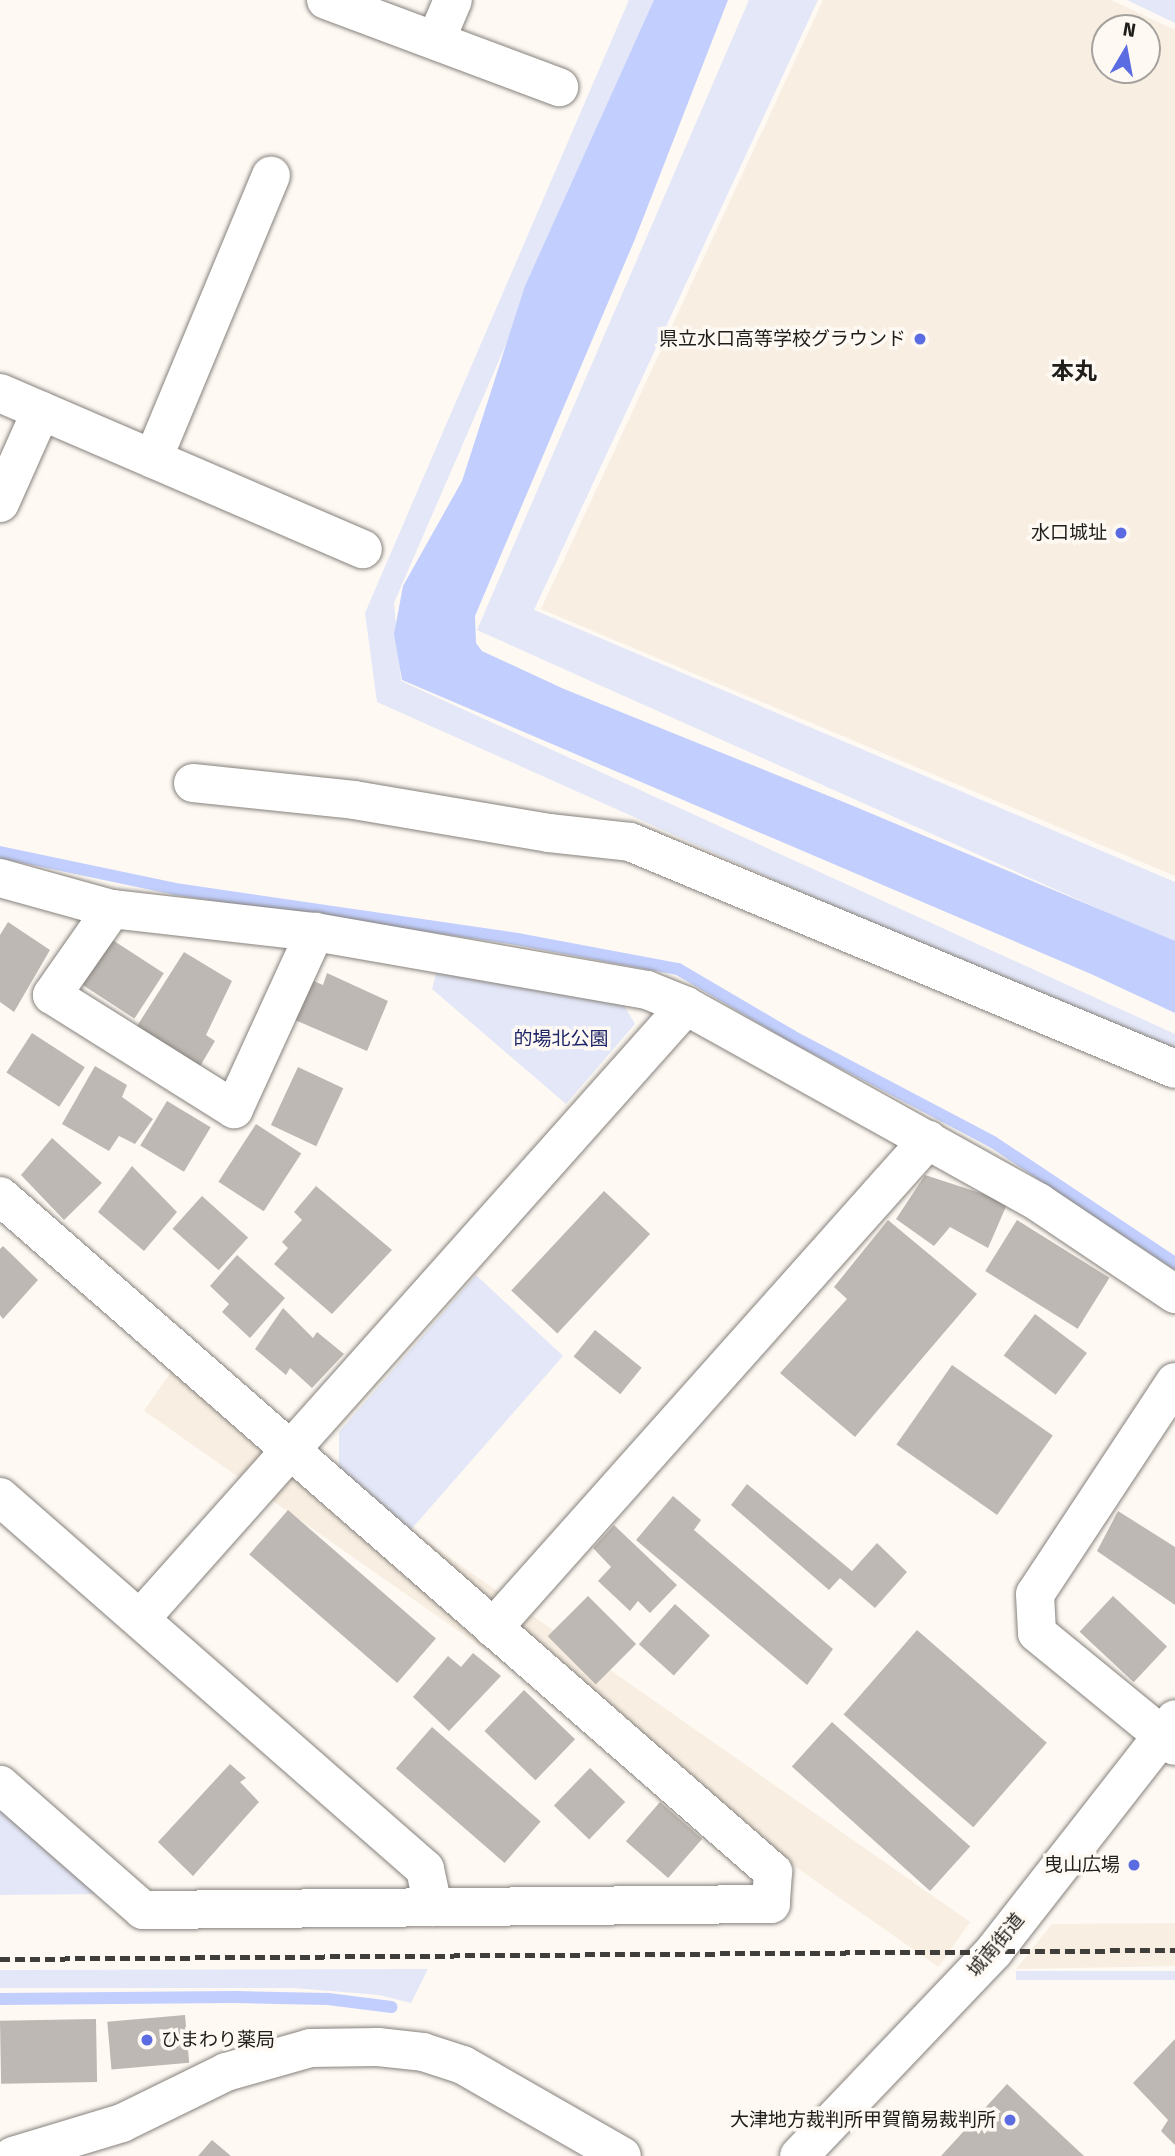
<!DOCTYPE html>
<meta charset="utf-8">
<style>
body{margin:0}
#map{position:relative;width:1175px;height:2156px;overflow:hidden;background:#fef9f3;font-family:"Fira Sans","Noto Sans JP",sans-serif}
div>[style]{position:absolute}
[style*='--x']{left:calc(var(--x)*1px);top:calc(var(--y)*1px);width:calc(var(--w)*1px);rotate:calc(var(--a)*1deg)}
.built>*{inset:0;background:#f8eee2;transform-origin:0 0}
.green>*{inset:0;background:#e3e7f8;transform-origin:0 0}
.water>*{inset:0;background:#c2cffe}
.stream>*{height:12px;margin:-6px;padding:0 6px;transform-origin:6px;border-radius:6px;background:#c2cffe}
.building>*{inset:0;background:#bdb8b3;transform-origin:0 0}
.roads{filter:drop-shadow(0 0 2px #86817c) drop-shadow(0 0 2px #86817c)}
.street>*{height:38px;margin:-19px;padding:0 19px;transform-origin:19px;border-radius:19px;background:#fff}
.secondary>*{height:38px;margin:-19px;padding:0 19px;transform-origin:19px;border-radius:19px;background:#fff}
.rail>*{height:5px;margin-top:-2.5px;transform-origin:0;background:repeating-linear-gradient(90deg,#3f3e3a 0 10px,transparent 0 15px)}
.dots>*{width:19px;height:19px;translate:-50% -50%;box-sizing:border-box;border:4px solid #fef9f3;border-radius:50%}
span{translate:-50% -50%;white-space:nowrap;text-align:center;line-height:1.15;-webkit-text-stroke:7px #fef9f3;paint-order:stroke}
.poi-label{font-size:19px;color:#1f1e1b}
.right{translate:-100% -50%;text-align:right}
.left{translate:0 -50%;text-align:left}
.park-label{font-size:19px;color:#1f2668}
.street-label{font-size:19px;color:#1f1e1b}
.quarter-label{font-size:23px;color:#1f1e1b;font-weight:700}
.north{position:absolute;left:1091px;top:14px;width:70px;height:70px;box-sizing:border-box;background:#fef9f3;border:2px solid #a5a19d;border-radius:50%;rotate:10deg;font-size:19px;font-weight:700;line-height:28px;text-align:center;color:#1f1e1b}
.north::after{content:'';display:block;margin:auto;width:24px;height:32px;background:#5b6ce3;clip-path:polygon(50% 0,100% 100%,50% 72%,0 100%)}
</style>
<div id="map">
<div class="built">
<div style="clip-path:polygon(evenodd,823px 0,1111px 0,1175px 30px,1175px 876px,541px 609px,823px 0,1147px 28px,1147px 70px,1105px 70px,1105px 28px,1147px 28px)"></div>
<div style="left:970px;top:1922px;width:55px;height:970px;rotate:125deg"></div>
<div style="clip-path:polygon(1175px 1923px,1175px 1966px,1016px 1969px,1052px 1924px)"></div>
</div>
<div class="green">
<div style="clip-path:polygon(629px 0,655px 0,394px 603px,401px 681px,1175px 1034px,1175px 1059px,377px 702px,365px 613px)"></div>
<div style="clip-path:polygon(749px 0,818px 0,534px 610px,1175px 882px,1175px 943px,477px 630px)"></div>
<div style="clip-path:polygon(1127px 0,1175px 0,1175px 23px)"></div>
<div style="clip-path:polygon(437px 970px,622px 1002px,635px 1024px,566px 1104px,432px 989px)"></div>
<div style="clip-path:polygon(476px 1275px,563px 1356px,408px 1533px,339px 1472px,339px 1432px)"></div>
<div style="clip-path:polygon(0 1808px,98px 1894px,0 1895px)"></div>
<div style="clip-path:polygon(428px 1969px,411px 2003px,379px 1995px,294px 1988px,0 1988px,0 1970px)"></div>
<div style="left:1016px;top:1971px;width:159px;height:9px"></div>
</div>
<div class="water">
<div style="clip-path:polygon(654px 0,728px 0,635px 239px,475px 616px,476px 643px,482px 651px,564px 689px,851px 805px,1175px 941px,1175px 1013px,1091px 974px,402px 680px,394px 634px,403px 586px,462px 481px,525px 286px)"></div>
</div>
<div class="stream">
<div style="--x:0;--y:852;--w:179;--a:11.9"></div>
<div style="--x:175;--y:889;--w:346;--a:8.3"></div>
<div style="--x:517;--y:939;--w:164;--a:10.6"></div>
<div style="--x:678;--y:969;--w:132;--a:30.4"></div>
<div style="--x:792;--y:1036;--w:227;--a:27.8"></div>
<div style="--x:993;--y:1142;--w:219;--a:33.6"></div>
<div style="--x:0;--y:1999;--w:235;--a:-0.5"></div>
<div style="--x:235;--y:1997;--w:93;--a:1.2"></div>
<div style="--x:328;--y:1999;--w:64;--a:7.2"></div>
</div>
<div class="building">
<div style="clip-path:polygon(8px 922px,50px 950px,14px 1012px,0 1002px,0 935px)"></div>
<div style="left:111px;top:939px;width:63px;height:54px;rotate:33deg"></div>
<div style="clip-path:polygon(184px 952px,232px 981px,206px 1035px,215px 1041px,199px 1068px,137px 1026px)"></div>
<div style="clip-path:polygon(327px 973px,388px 1001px,367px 1051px,295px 1020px,309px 979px,323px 985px)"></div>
<div style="left:32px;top:1033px;width:63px;height:47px;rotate:33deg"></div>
<div style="clip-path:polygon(95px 1066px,127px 1085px,122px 1097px,153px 1119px,135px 1144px,119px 1136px,109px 1151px,62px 1124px)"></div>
<div style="left:298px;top:1067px;width:50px;height:64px;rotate:25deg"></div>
<div style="left:167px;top:1101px;width:51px;height:52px;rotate:31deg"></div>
<div style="left:256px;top:1124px;width:54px;height:69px;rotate:33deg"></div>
<div style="clip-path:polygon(52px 1138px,102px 1183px,64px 1220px,21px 1175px)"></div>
<div style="clip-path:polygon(132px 1166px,177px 1212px,144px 1251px,98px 1212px)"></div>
<div style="clip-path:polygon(925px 1175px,1008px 1202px,988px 1248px,950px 1227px,934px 1246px,896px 1219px)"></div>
<div style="clip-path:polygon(316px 1186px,392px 1250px,332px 1314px,274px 1264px,288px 1248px,282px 1242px,302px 1220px,294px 1212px)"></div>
<div style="left:604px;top:1191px;width:63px;height:136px;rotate:43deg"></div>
<div style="left:202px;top:1196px;width:62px;height:44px;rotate:42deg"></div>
<div style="clip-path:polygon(888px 1220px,977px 1294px,855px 1437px,780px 1373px,847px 1299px,834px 1287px)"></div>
<div style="left:1017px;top:1220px;width:109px;height:60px;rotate:32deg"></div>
<div style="clip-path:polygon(3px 1246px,38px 1280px,3px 1319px,0 1315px,0 1249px)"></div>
<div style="clip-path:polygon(237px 1255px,285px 1298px,250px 1338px,222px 1312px,229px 1304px,210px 1286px)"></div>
<div style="clip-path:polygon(283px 1308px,313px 1338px,317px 1332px,344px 1354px,312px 1388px,290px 1368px,286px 1375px,255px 1349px)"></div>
<div style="left:1035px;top:1314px;width:65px;height:52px;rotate:37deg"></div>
<div style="left:595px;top:1330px;width:60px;height:34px;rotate:39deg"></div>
<div style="left:952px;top:1365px;width:123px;height:97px;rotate:35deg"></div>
<div style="clip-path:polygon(747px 1484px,852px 1571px,877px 1543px,907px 1572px,875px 1608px,840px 1578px,829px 1590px,731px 1505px)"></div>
<div style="clip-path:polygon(673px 1496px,701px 1520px,694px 1530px,833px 1649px,807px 1685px,636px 1540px)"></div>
<div style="left:288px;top:1510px;width:196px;height:59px;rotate:41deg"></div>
<div style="clip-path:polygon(1118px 1511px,1175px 1547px,1175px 1605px,1097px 1551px)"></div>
<div style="clip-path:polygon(614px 1525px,677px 1585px,650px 1613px,638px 1601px,630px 1611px,598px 1581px,611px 1567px,593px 1548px)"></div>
<div style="left:588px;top:1596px;width:68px;height:57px;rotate:45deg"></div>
<div style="left:1113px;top:1596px;width:74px;height:49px;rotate:43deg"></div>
<div style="left:675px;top:1604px;width:47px;height:54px;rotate:42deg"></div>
<div style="left:917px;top:1630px;width:172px;height:112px;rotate:41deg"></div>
<div style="clip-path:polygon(473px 1653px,501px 1676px,449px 1731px,413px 1697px,448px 1656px,461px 1667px)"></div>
<div style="left:524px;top:1690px;width:71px;height:57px;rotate:44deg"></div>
<div style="left:832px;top:1722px;width:186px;height:60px;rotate:42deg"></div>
<div style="left:432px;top:1727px;width:144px;height:55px;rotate:41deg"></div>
<div style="clip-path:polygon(230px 1764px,246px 1778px,240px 1782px,259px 1802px,193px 1876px,158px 1842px)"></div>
<div style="left:590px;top:1768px;width:49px;height:52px;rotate:44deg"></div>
<div style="left:660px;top:1802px;width:56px;height:52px;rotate:41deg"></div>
<div style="left:185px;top:2015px;width:48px;height:78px;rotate:85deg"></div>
<div style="left:96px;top:2019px;width:63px;height:96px;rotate:89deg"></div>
<div style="clip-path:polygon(1175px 2039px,1175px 2145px,1161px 2131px,1168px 2120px,1133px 2083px)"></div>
<div style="clip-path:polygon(1007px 2084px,1084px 2156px,941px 2156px)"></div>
<div style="clip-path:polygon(212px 2140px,231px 2156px,198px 2156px)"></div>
</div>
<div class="roads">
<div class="street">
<div style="--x:326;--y:0;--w:249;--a:20.5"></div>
<div style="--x:436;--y:40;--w:43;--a:-67"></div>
<div style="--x:0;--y:393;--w:395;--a:23.3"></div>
<div style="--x:153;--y:459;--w:307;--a:-67.4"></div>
<div style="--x:0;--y:503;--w:101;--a:-66"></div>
<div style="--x:193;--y:783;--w:162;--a:6"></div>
<div style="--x:354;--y:800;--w:198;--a:9.6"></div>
<div style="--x:549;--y:833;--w:81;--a:6.3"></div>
<div style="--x:630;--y:842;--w:590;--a:22.61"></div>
<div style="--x:0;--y:878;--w:116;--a:15.5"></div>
<div style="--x:112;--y:909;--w:204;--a:6.5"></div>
<div style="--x:315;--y:932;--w:337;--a:9.9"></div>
<div style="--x:647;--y:990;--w:42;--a:22.3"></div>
<div style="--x:686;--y:1006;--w:403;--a:29.1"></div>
<div style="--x:1038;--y:1202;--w:165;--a:33.9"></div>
<div style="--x:112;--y:909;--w:105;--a:124.9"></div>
<div style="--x:52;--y:995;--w:215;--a:32.1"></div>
<div style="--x:234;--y:1109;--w:195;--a:-65.4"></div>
<div style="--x:0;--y:1196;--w:1027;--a:41.17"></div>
<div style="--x:773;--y:1872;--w:32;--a:94"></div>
<div style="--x:771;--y:1904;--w:628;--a:179.45"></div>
<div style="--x:143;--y:1910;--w:190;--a:-138.8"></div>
<div style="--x:1175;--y:1382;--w:254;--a:123.4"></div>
<div style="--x:1035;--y:1594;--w:39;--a:87"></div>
<div style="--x:1037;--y:1633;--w:178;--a:39.3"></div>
<div style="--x:0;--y:1497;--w:565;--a:41.2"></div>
<div style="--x:425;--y:1869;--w:39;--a:78"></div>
<div style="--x:140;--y:1619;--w:821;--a:-48.31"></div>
<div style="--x:493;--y:1628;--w:654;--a:-48.29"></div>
<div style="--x:13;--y:2156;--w:114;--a:-16.8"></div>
<div style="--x:122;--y:2123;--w:116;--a:-26.1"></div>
<div style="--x:226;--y:2072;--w:87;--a:-15.9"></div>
<div style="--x:310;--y:2048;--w:68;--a:-0.8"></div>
<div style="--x:378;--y:2047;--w:45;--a:6.3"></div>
<div style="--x:423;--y:2052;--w:42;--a:18"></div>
<div style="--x:463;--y:2065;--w:183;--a:29.8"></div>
</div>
<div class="secondary">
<div style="--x:799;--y:2156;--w:283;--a:-46.4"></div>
<div style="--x:994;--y:1951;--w:294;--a:-52"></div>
</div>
</div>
<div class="rail">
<div style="--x:0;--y:1959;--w:1175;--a:-0.44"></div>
</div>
<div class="dots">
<div style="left:920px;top:339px;background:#5b6ce3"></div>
<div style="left:1121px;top:533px;background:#5b6ce3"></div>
<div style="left:1134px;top:1865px;background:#5b6ce3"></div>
<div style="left:147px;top:2040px;background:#5b6ce3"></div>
<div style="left:1010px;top:2120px;background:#5b6ce3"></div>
</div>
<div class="poi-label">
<span class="right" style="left:906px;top:339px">県立水口高等学校グラウンド</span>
<span class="right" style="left:1107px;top:533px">水口城址</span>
<span class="right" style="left:1120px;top:1865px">曳山広場</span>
<span class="left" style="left:161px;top:2040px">ひまわり薬局</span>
<span class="right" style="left:996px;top:2120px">大津地方裁判所甲賀簡易裁判所</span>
</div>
<div class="park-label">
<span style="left:561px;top:1039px">的場北公園</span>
</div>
<div class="street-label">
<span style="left:996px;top:1945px;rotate:-50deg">城南街道</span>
</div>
<div class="quarter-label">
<span style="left:1074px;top:371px">本丸</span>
</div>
<div class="north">N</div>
</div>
